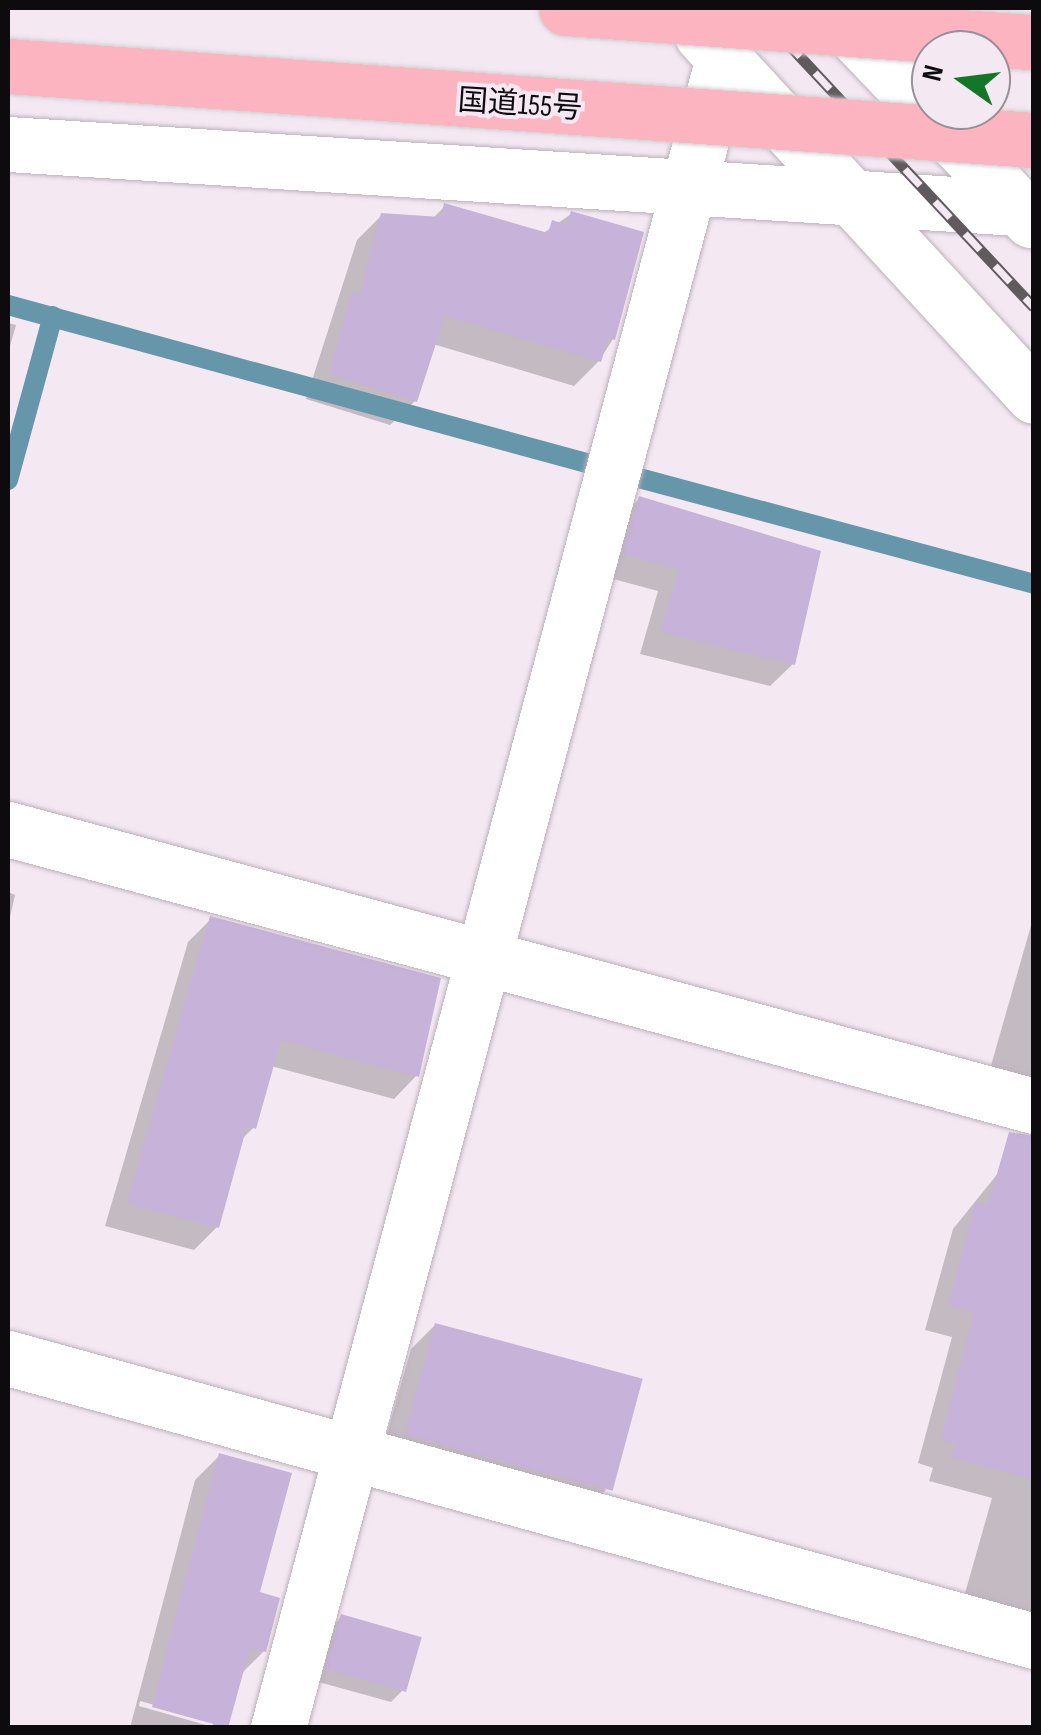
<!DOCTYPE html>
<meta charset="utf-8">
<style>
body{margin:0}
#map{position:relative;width:1041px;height:1735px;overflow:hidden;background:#f4e9f3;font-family:"Sofia Sans Condensed","Noto Sans JP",sans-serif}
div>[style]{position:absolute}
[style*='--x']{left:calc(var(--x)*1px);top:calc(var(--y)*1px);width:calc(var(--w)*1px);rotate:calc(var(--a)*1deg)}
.shadow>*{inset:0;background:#0003}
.stream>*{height:20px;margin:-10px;padding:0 10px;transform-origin:10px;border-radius:10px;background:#6696aa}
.building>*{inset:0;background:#c7b2d9;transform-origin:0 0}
.roads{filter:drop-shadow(0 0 2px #bbb0ba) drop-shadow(0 0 2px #bbb0ba)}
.minor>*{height:55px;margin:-27.5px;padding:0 27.5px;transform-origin:27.5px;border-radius:27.5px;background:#fff}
.rail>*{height:11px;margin-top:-5.5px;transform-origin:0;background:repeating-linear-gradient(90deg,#f4e9f3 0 22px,#605a5f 0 44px);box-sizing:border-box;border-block:2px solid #605a5f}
.bridges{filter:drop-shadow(0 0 2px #cfcecf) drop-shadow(0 0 2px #cfcecf)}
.highway-bridge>*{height:55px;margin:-27.5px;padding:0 27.5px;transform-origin:27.5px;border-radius:27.5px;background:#fcb4c1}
span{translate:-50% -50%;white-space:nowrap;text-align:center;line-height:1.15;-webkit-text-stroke:8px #f4e9f3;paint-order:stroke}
.street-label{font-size:30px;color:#0e0b0e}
.frame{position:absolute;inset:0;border:10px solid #0e0b0e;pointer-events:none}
.north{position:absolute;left:911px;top:30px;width:100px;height:100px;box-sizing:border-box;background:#f4e9f3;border:2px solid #989097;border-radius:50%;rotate:284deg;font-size:28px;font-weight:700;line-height:40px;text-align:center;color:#0e0b0e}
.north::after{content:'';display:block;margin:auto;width:35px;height:45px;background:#147728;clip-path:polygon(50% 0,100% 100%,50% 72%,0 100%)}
</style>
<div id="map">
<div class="shadow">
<div style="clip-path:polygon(445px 206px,542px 234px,571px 214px,613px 339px,599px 361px,574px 386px,433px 344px,415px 401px,390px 425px,306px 399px,357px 240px,382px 215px,432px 219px)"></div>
<div style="clip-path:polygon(8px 323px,16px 325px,8px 353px)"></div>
<div style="clip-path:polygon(639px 499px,793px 664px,770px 686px,640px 654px,658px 591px,602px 576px,617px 522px)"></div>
<div style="clip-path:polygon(8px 892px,15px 895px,8px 926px)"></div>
<div style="clip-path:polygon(1034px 915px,1034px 1097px,986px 1083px)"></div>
<div style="clip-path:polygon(211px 919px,417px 1075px,394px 1099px,271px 1066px,254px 1127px,241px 1140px,217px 1227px,194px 1250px,105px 1226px,188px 942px)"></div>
<div style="clip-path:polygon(999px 1172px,1034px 1181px,1034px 1643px,958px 1618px,992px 1498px,929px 1481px,933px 1468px,918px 1463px,952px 1337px,925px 1330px,953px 1229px)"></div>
<div style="clip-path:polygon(435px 1325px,606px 1490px,582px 1514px,380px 1458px,411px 1349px)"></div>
<div style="clip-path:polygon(evenodd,219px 1456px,257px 1594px,264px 1651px,240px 1675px,225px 1728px,130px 1728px,195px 1480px,219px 1456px,140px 1701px,213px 1721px,213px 1727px,139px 1706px,140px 1701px)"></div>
<div style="clip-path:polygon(341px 1617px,404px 1689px,391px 1702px,315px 1681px,329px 1630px)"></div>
</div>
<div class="stream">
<div style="--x:8;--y:305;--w:603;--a:15.28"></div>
<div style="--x:639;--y:478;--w:409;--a:15"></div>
<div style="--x:8;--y:480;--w:170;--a:-74.7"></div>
</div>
<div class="building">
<div style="clip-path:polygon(444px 203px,548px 233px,552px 220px,567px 225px,571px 211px,644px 232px,615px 340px,608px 338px,601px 362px,445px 316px,417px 402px,329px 374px,352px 292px,360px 295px,381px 213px,441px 217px)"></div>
<div style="clip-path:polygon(639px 496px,821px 551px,795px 665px,661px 632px,679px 569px,623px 554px)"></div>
<div style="clip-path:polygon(210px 916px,441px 978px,419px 1077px,281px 1040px,256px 1129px,247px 1126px,219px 1228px,127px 1203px)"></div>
<div style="clip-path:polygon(1009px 1132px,1034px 1136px,1034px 1480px,951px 1457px,956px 1444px,941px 1439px,974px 1313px,948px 1306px,976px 1202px,988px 1205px)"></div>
<div style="left:435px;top:1323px;width:215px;height:116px;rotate:15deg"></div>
<div style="clip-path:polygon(219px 1453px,292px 1473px,260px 1592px,280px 1598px,266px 1652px,250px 1648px,228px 1728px,152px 1707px)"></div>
<div style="left:341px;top:1614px;width:84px;height:57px;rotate:16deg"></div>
</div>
<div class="roads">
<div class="minor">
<div style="--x:829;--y:8;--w:293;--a:46.4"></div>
<div style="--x:702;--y:35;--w:490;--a:47.4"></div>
<div style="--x:8;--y:144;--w:1028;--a:3.63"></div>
<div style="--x:8;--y:829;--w:1063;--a:15.11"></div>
<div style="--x:8;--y:1358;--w:1064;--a:15.42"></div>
<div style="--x:278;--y:1728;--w:1728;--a:-75.08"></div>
</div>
</div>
<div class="rail">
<div style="--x:755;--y:8;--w:409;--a:47"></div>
</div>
<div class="bridges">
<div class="highway-bridge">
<div style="--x:566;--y:8;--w:469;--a:4.2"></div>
<div style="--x:8;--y:66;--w:1029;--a:4.13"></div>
</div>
</div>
<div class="street-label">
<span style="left:520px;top:105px;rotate:4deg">国道155号</span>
</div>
<div class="frame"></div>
<div class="north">N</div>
</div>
